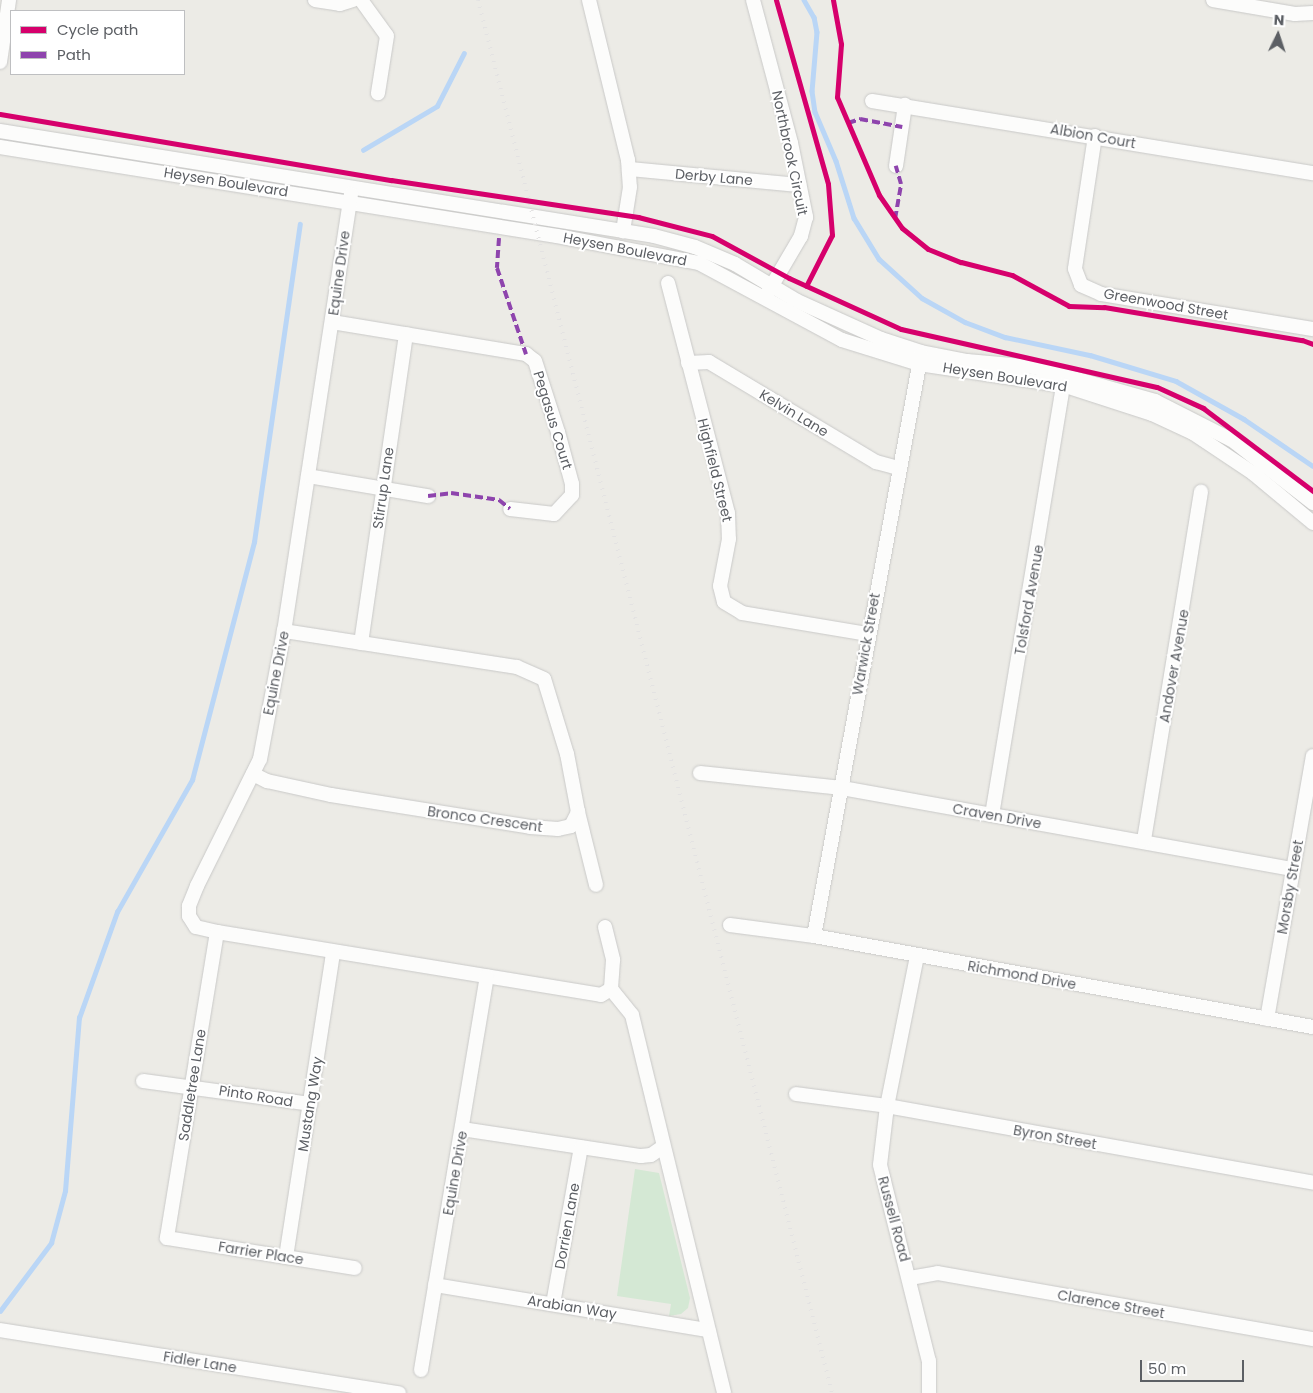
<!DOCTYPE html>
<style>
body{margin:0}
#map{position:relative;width:1313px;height:1393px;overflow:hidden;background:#ecebe6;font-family:Poppins,sans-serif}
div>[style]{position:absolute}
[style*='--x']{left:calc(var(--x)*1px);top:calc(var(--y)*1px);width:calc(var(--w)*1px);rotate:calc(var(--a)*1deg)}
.green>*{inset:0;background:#d4e8d4}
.stream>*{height:4.5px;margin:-2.25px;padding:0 2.25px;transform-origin:2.25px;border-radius:2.25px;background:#bad6f6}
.roads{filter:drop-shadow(0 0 1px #c9c9c8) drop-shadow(0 0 1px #c9c9c8)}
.street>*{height:14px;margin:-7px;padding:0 7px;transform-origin:7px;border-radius:7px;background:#fcfcfb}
.rail>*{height:4px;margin-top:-2px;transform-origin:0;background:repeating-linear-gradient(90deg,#e3e2e2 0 1px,transparent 0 7px)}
.quiet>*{height:4px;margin-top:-2px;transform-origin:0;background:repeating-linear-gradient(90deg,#8e44ad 0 8px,transparent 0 12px)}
.cycleway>*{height:5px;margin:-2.5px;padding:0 2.5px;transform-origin:2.5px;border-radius:2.5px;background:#d6006c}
span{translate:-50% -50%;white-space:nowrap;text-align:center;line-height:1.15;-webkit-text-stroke:4px #fff;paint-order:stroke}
.street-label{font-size:14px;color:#5c5f64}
.legend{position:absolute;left:10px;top:10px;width:175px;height:65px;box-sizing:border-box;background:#fff;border:1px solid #bebfc1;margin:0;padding:6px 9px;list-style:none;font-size:15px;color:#5c5f64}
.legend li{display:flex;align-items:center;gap:10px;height:25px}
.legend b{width:25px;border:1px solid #bebfc1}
.north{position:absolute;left:1253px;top:10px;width:50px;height:50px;-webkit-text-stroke:4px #fff;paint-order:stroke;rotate:4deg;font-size:14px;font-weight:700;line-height:20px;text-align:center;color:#5c5f64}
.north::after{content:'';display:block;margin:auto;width:18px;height:22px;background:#5c5f64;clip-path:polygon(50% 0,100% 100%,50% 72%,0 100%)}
.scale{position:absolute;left:1140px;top:1360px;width:104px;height:22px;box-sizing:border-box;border:2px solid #5c5f64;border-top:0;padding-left:6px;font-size:15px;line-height:18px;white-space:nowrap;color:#5c5f64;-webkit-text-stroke:4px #fff;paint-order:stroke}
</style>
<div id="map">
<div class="green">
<div style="clip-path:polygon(635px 1169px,659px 1173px,690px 1298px,688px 1308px,681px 1314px,669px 1316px,671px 1304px,617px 1296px)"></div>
</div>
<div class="stream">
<div style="--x:804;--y:0;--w:20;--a:60"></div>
<div style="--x:814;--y:17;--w:15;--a:79"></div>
<div style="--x:817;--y:32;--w:59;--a:94.8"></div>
<div style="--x:812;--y:91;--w:21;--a:82"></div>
<div style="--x:815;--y:112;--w:53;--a:66.8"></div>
<div style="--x:836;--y:161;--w:60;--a:72.5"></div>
<div style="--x:854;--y:218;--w:48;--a:58.6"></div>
<div style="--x:879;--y:259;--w:58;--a:42.2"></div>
<div style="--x:922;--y:298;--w:49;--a:29.2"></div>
<div style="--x:965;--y:322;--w:43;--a:20.6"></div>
<div style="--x:1005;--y:337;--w:87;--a:12"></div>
<div style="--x:1090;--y:355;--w:90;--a:16.8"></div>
<div style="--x:1176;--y:381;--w:78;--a:29.2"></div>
<div style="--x:1244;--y:419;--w:83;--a:34.3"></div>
<div style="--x:363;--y:150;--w:86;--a:-30.7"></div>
<div style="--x:437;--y:106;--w:59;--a:-63"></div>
<div style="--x:0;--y:1311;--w:85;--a:-53.1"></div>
<div style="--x:51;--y:1243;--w:54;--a:-74.9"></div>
<div style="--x:65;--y:1191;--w:174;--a:-85.4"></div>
<div style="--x:79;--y:1018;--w:113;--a:-70.3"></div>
<div style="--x:117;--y:912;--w:152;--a:-60.4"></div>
<div style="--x:192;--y:780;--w:246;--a:-75.4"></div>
<div style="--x:254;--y:542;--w:321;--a:-81.8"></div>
</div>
<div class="roads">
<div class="street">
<div style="--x:315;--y:0;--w:25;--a:9"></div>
<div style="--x:340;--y:4;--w:14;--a:-17"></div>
<div style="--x:361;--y:0;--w:44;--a:54.2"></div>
<div style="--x:387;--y:36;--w:58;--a:99"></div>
<div style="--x:589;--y:0;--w:165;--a:76.3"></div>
<div style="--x:628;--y:160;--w:27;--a:86"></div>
<div style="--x:630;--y:187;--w:45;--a:99"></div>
<div style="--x:753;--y:0;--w:148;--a:75.1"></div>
<div style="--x:791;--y:143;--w:76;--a:78.5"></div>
<div style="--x:806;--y:217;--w:20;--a:105"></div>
<div style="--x:801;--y:236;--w:67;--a:120.4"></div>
<div style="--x:1213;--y:0;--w:83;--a:9.7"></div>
<div style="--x:1295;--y:14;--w:18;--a:-3"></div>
<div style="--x:0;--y:62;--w:63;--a:-81.7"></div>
<div style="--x:872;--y:101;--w:447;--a:9.3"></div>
<div style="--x:0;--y:131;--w:662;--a:9.12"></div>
<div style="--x:654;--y:236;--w:42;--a:15"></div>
<div style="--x:695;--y:247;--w:43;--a:23"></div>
<div style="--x:735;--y:264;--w:72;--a:30.8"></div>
<div style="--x:797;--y:301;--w:92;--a:24.3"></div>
<div style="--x:881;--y:339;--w:42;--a:18"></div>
<div style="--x:921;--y:352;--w:47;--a:11.1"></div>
<div style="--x:967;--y:361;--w:67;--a:5.1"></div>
<div style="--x:1034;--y:367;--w:126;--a:15.7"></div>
<div style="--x:1155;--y:401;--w:86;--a:26.9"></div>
<div style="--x:1232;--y:440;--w:103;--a:37.9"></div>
<div style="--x:1095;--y:136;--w:134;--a:98.6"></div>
<div style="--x:1075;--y:269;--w:17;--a:69"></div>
<div style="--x:1081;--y:285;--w:22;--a:24"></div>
<div style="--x:1101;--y:294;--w:215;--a:9.4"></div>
<div style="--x:0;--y:147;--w:564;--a:9.08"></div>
<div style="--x:557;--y:236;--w:145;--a:10.8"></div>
<div style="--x:699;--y:263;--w:162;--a:28.3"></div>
<div style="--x:842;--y:340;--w:81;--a:17.3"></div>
<div style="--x:919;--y:364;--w:149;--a:8.5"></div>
<div style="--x:1066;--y:386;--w:90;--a:18"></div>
<div style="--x:1152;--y:414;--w:45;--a:24.9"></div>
<div style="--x:1193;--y:433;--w:72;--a:33.7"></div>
<div style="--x:1253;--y:473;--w:78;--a:39.8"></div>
<div style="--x:896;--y:166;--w:62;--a:-81.6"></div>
<div style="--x:629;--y:169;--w:171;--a:5.4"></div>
<div style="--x:351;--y:194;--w:442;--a:98.7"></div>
<div style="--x:284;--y:631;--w:130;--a:100.6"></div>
<div style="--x:260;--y:759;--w:142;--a:116.4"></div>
<div style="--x:197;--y:886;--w:22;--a:112"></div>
<div style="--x:189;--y:906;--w:10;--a:90"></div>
<div style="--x:189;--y:916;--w:13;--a:58"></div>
<div style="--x:196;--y:927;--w:22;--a:13"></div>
<div style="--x:217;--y:932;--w:389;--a:9.3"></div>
<div style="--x:601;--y:995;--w:12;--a:-31"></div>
<div style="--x:668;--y:283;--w:238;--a:75.4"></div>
<div style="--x:728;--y:513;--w:26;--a:88"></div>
<div style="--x:729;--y:539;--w:48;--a:100.8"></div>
<div style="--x:720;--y:586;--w:16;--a:76"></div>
<div style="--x:724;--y:602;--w:21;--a:31"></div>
<div style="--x:742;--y:613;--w:127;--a:9.5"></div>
<div style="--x:332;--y:322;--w:197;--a:9.4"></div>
<div style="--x:526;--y:354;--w:11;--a:38"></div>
<div style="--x:535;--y:361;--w:75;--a:72.1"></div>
<div style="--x:558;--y:432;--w:54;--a:74.9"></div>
<div style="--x:572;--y:484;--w:11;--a:90"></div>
<div style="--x:572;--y:495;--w:26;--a:133"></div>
<div style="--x:554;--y:514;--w:44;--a:-173.5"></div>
<div style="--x:688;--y:363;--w:21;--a:-3"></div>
<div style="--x:709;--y:362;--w:195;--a:30.9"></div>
<div style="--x:876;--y:462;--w:24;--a:15"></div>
<div style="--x:308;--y:476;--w:122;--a:9.5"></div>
<div style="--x:361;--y:643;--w:312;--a:-81.7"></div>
<div style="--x:700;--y:773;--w:143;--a:6"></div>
<div style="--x:842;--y:788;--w:458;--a:10.2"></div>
<div style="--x:253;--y:774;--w:16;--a:27"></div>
<div style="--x:267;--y:781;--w:66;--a:12.3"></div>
<div style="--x:331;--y:795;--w:202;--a:9.1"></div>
<div style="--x:530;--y:827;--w:28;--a:4"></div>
<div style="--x:558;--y:829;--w:13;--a:-13"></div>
<div style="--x:571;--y:826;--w:16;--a:-63"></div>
<div style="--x:578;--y:812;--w:59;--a:-100.7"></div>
<div style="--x:567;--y:754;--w:78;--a:-107"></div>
<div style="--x:544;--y:679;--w:30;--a:-156"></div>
<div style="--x:517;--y:667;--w:236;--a:-171.2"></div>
<div style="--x:578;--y:812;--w:75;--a:76.1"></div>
<div style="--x:992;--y:815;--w:436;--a:-80.6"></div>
<div style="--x:1144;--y:840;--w:353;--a:-80.7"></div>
<div style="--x:730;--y:925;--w:85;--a:7.5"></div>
<div style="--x:814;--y:936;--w:507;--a:10.34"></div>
<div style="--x:605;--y:927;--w:34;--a:76"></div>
<div style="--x:613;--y:960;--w:29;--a:94"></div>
<div style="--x:611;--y:989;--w:33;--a:51"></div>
<div style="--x:632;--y:1015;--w:389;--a:76.3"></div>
<div style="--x:217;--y:932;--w:310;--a:99.3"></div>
<div style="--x:167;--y:1238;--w:190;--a:9.1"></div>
<div style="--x:814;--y:936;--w:591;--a:-79.57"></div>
<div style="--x:917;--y:956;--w:153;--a:101.3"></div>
<div style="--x:887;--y:1106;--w:59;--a:96.8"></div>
<div style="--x:880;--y:1165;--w:202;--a:76"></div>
<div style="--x:929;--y:1361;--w:32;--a:90"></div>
<div style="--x:1267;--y:1019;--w:267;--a:-80.1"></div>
<div style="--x:143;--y:1081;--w:169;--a:7.8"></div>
<div style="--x:796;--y:1094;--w:92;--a:7.5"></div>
<div style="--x:887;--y:1106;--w:433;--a:10.2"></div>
<div style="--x:462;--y:1129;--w:181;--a:8.6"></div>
<div style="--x:641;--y:1156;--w:10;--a:-6"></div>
<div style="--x:651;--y:1155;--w:14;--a:-34"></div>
<div style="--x:286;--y:1257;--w:309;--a:-81.2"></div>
<div style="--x:910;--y:1278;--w:28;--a:-10"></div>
<div style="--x:938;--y:1273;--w:381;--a:10"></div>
<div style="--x:435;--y:1285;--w:277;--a:9.4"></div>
<div style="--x:553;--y:1304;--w:159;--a:-79.9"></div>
<div style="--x:0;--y:1330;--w:404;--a:9"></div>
<div style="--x:421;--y:1370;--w:399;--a:-80.5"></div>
</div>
</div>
<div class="rail">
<div style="--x:478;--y:0;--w:1437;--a:75.74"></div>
</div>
<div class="quiet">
<div style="--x:848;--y:123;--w:13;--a:-18"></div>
<div style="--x:860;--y:119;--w:43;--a:10.8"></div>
<div style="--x:895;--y:219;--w:36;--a:-80"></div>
<div style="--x:901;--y:184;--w:19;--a:-106"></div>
<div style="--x:499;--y:238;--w:30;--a:94"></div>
<div style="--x:497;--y:268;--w:91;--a:71.4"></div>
<div style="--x:428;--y:496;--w:23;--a:-7"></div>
<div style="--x:451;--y:493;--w:49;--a:8.3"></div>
<div style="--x:499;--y:500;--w:14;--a:39"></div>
</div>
<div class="cycleway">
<div style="--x:776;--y:0;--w:191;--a:74.2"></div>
<div style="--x:828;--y:184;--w:51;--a:85.5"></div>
<div style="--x:832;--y:235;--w:57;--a:117"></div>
<div style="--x:833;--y:0;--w:45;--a:79.7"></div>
<div style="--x:841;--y:44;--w:53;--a:94.3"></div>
<div style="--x:837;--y:97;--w:107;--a:66.8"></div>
<div style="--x:879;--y:195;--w:40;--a:55.1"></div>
<div style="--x:902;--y:228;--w:33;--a:39"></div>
<div style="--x:928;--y:249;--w:35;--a:22"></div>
<div style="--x:961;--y:262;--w:53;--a:14.3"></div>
<div style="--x:1012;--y:275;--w:65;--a:28.5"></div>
<div style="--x:1069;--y:306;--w:35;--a:2"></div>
<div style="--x:1104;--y:307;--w:201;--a:9.5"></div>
<div style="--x:1302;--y:340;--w:12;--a:20"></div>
<div style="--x:0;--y:114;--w:397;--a:9.6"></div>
<div style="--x:391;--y:180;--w:250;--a:8.5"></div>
<div style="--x:638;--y:217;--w:76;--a:14.4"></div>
<div style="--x:712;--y:236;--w:88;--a:28.6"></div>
<div style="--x:789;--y:278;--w:123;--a:24.5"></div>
<div style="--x:901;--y:329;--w:262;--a:12.8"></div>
<div style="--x:1157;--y:387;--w:51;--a:24.5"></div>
<div style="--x:1203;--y:408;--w:138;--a:37"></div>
</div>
<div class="street-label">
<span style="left:1093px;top:136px;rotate:10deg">Albion Court</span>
<span style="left:790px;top:153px;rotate:78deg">Northbrook Circuit</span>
<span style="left:714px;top:177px;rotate:5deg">Derby Lane</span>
<span style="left:226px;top:182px;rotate:9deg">Heysen Boulevard</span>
<span style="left:625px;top:249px;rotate:11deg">Heysen Boulevard</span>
<span style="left:339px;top:273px;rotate:-82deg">Equine Drive</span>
<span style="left:1166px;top:304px;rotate:10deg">Greenwood Street</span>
<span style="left:1005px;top:377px;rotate:9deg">Heysen Boulevard</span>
<span style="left:794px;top:413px;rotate:31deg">Kelvin Lane</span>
<span style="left:553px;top:420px;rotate:73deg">Pegasus Court</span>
<span style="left:715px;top:470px;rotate:76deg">Highfield Street</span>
<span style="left:383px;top:488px;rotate:-82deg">Stirrup Lane</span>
<span style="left:1029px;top:600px;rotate:-80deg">Tolsford Avenue</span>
<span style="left:866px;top:644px;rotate:-80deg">Warwick Street</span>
<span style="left:1174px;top:666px;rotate:-80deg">Andover Avenue</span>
<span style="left:276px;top:673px;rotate:-79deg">Equine Drive</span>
<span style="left:997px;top:816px;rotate:10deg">Craven Drive</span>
<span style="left:485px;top:819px;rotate:8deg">Bronco Crescent</span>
<span style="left:1290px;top:887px;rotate:-80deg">Morsby Street</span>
<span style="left:1022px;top:975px;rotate:10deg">Richmond Drive</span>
<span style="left:192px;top:1085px;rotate:-81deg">Saddletree Lane</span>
<span style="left:256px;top:1096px;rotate:9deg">Pinto Road</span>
<span style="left:310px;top:1104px;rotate:-81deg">Mustang Way</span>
<span style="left:1055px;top:1137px;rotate:10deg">Byron Street</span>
<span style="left:455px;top:1173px;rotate:-80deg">Equine Drive</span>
<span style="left:894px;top:1219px;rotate:75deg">Russell Road</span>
<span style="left:567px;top:1226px;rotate:-80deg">Dorrien Lane</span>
<span style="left:261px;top:1253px;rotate:9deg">Farrier Place</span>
<span style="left:1111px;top:1304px;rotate:10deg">Clarence Street</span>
<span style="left:572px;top:1307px;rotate:9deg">Arabian Way</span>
<span style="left:200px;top:1362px;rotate:9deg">Fidler Lane</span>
</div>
<ul class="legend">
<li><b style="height:6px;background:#d6006c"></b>Cycle path</li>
<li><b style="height:6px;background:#8e44ad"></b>Path</li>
</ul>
<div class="north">N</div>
<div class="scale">50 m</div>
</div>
